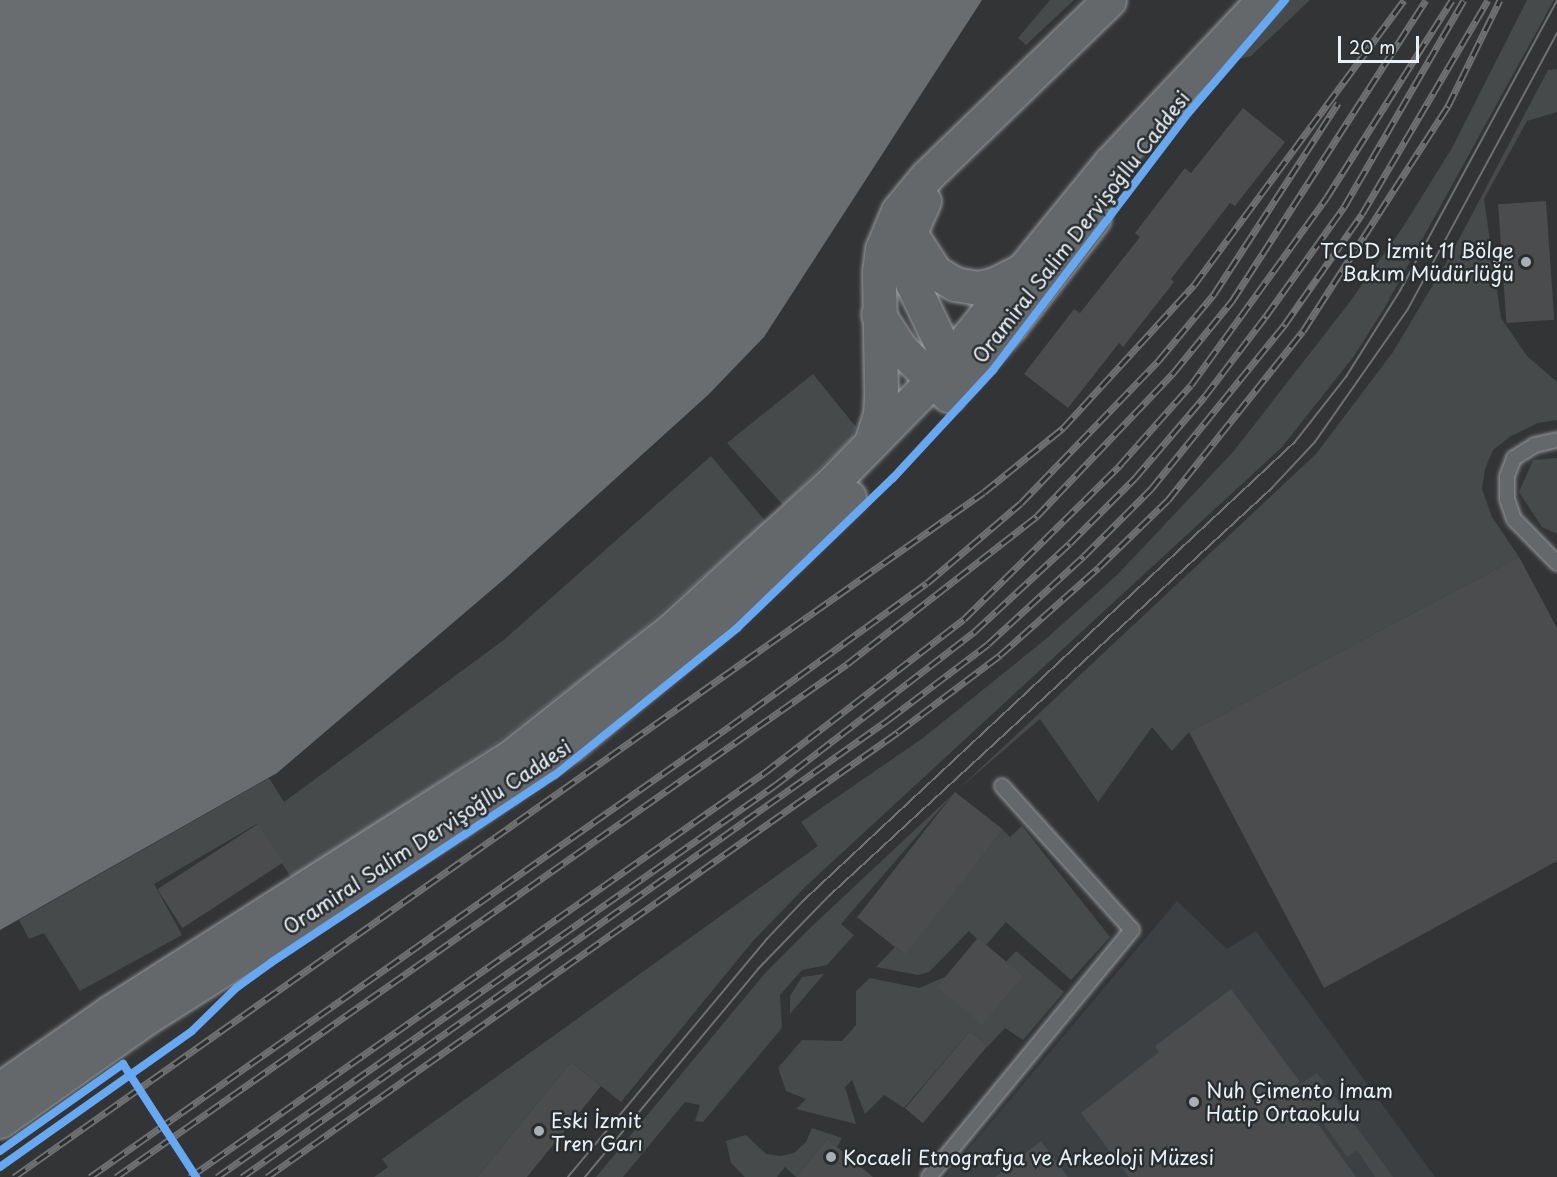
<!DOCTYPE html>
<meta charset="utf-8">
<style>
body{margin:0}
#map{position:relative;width:1557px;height:1177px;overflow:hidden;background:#333435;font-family:"Playpen Sans",sans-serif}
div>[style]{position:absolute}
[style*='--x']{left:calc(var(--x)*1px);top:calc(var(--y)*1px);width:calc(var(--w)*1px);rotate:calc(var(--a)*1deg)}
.built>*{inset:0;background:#3d4042}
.green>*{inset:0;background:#464a4b}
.water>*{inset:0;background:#696d70}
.building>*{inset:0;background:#4b4c4d;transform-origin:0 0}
.roads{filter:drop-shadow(0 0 2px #999b9e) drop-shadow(0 0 2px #999b9e)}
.lane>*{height:14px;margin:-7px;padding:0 7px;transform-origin:7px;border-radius:7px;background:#64686b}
.secondary>*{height:33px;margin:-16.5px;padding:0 16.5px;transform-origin:16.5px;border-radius:16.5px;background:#64686b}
.tram>*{height:1.5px;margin:-0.75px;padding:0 0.75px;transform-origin:0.75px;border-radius:0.75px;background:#6e7071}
.rail>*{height:7px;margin-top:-3.5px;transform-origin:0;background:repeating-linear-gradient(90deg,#2a2d2e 0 14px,#6e7071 0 28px);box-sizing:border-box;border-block:2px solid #6e7071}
.cycleway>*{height:8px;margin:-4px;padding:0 4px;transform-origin:4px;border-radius:4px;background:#66a8f1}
.dots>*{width:16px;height:16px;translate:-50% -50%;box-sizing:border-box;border:3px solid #2a2d2e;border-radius:50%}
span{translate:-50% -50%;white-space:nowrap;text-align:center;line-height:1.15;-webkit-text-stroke:5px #2a2d2e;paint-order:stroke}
.street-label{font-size:20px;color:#e8f1f8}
.poi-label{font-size:20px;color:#e8f1f8}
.right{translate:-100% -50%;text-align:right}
.left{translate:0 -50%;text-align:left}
.scale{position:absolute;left:1338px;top:36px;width:81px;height:27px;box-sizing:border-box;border:3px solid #e8f1f8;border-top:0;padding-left:8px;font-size:18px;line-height:21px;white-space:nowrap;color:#e8f1f8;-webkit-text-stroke:4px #2a2d2e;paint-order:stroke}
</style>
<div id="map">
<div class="built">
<div style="clip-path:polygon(1177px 901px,1227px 949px,1256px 931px,1435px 1177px,945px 1177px)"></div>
</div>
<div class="green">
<div style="clip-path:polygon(1050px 0,1074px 0,1026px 45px,1018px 38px)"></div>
<div style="clip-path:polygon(1285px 0,1310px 0,1251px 56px,1232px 61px)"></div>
<div style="clip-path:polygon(1527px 0,1554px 0,1385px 307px,1354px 356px,1282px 447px,806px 886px,753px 941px,621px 1102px,571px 1062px,477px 1177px,374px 1177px,388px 1167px,382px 1159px,818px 846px,801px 822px,923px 738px,1047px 638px,1118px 574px,1233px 452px,1349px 303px,1403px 227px,1452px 148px)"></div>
<div style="clip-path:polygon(1557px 69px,1557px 112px,1527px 121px,1484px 199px,1501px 318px,1527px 356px,1557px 382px,1557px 420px,1538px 423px,1511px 436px,1493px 450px,1485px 469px,1482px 489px,1492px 517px,1519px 557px,1189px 732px,1172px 751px,1152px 727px,1098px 802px,1040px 719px,955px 792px,841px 924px,854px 935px,827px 965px,802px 970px,780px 995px,782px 1028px,703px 1122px,695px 1121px,700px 1105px,685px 1102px,623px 1177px,596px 1177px,766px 972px,809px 929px,1316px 454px,1393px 352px,1449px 258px,1548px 70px)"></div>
<div style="clip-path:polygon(813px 374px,856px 427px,852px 438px,783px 505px,727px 443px)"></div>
<div style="clip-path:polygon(711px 456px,766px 522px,614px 654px,489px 749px,292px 879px,257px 824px,154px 884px,182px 935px,80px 991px,44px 933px,29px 939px,19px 920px,269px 778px,284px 802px,505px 639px)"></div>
<div style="clip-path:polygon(1557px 458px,1557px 534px,1542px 527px,1519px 492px,1533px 460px)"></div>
<div style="clip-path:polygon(1022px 826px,1110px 937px,1071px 980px,1006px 922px,986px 945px,1006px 962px,1016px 951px,1064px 992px,1023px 1040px,1005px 1028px,988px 1046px,970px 1031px,904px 1108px,884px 1095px,865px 1114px,852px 1080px,845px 1087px,856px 1124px,796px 1109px,806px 1099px,786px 1091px,778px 1068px,802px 1040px,842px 1041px,856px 1025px,856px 991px,870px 978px,919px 988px,945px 977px,977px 939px,969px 931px,929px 972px,918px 975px,876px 967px,895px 947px,904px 954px,1003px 830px,1010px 837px)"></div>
<div style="clip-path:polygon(824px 974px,790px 1014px,790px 996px,802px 977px)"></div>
<div style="clip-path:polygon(1317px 1073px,1393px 1177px,1375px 1177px,1357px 1150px,1347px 1157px,1311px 1106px,1270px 1134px,1257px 1114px)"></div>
<div style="clip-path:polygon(812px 1128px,842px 1138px,837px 1147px,827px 1139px,796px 1177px,785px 1167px,777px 1177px,745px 1177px,731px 1163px,726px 1141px,746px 1135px,766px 1154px,781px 1156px,794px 1153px,806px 1142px)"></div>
</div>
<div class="water">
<div style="clip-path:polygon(0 0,982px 0,764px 337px,708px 395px,509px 575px,277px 773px,0 930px)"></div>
</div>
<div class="building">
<div style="clip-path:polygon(1243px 108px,1285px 142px,1235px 206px,1230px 203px,1171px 279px,1174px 282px,1123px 347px,1119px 343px,1068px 408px,1024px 374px,1074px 309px,1080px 313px,1140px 237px,1135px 233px,1185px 168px,1191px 173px)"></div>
<div style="left:1546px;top:201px;width:119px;height:48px;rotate:86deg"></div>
<div style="clip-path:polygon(1519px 557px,1557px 628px,1557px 861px,1324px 988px,1189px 732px)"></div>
<div style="left:955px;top:792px;width:61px;height:159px;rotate:38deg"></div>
<div style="left:258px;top:824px;width:46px;height:120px;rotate:57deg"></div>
<div style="left:978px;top:938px;width:59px;height:64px;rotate:40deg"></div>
<div style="clip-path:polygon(1231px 989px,1300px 1082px,1292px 1088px,1356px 1177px,1129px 1177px,1081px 1113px,1159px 1052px,1155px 1046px)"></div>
<div style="left:970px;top:1031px;width:23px;height:101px;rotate:40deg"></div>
<div style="clip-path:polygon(571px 1062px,601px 1086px,527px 1177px,477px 1177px)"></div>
<div style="clip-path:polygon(827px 1139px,837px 1147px,873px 1177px,796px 1177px)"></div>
<div style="clip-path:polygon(1041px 1141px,1068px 1177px,995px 1177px)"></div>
</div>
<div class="roads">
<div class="lane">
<div style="--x:1557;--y:440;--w:23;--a:167"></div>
<div style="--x:1535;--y:445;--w:25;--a:148"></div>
<div style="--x:1514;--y:458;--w:19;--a:111"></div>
<div style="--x:1507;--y:476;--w:23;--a:90"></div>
<div style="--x:1507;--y:499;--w:21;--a:71"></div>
<div style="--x:1514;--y:519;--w:62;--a:45.7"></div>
<div style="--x:929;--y:1177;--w:320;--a:-50.6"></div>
<div style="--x:1132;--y:930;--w:194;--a:-132.1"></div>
</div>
<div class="secondary">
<div style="--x:924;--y:201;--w:35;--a:114"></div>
<div style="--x:910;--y:233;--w:50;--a:87.7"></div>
<div style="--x:912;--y:283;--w:70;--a:64.5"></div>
<div style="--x:942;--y:346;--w:35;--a:47"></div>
<div style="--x:910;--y:233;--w:46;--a:57.3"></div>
<div style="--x:935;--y:272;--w:23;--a:31"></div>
<div style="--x:955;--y:284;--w:23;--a:10"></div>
<div style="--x:978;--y:288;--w:17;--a:-13"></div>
<div style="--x:995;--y:284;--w:27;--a:-27"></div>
<div style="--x:878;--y:314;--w:42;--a:56.7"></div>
<div style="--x:901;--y:349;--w:66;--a:44.4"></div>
<div style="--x:957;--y:384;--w:80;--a:-47.5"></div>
<div style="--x:1011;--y:325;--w:135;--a:-52.2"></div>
<div style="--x:871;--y:442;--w:29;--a:-72"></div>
<div style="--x:880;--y:414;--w:22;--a:-87"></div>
<div style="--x:881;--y:392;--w:120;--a:-91"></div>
<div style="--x:879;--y:272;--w:23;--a:-83"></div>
<div style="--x:882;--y:249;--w:41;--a:-67.2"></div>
<div style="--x:898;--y:211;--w:45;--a:-50.4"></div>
<div style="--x:927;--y:176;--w:253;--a:-44"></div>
<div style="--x:0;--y:1089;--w:134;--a:-35"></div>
<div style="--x:110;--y:1012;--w:473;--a:-32.5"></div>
<div style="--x:509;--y:758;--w:205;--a:-38.3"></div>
<div style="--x:670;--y:631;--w:222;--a:-42.4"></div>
<div style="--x:834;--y:481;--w:141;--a:-45.6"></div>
<div style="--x:933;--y:380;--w:280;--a:-50.8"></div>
<div style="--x:1110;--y:163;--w:224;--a:-46.8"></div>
<div style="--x:0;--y:1121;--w:182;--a:-35.2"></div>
<div style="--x:149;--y:1016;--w:367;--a:-32.3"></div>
<div style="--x:459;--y:820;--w:135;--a:-34.2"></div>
<div style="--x:571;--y:744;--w:200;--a:-39.7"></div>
<div style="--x:725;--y:616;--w:172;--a:-43.8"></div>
</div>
</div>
<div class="tram">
<div style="--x:568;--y:1177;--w:309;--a:-50.1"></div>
<div style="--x:766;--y:940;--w:52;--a:-46.5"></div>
<div style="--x:802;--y:902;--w:674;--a:-43.02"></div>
<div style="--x:1295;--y:442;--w:83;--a:-51.9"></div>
<div style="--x:1346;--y:377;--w:102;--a:-57.9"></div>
<div style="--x:1400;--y:291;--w:330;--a:-61.6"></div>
<div style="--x:585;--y:1177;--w:271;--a:-50.2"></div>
<div style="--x:758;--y:969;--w:102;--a:-45.8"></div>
<div style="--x:829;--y:896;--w:602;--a:-42.64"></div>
<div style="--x:1272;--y:488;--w:63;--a:-46.9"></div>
<div style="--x:1315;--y:442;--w:162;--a:-55"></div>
<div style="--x:1408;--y:309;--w:313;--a:-61.6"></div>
</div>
<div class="rail">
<div style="--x:14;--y:1177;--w:1187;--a:-35.23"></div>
<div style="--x:984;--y:492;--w:102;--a:-39"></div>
<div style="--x:1063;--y:428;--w:194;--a:-47.5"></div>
<div style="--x:1194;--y:285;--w:354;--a:-53.6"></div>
<div style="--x:90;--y:1177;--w:783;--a:-35.17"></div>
<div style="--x:730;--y:726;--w:243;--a:-36"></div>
<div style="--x:927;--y:583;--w:123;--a:-40.4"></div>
<div style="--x:1021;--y:503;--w:199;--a:-46"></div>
<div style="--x:1159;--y:360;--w:86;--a:-50.2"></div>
<div style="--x:1214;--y:294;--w:228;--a:-57"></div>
<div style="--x:116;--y:1177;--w:893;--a:-35.06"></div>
<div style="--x:847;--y:664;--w:241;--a:-37.9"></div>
<div style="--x:1037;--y:516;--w:199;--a:-46.4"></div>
<div style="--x:1174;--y:372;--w:92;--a:-50.8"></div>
<div style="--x:1232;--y:301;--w:358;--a:-57.2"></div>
<div style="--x:190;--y:1177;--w:702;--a:-35.14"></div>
<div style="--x:764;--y:773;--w:252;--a:-37.6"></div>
<div style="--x:964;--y:619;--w:218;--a:-44.6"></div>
<div style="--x:1119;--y:466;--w:108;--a:-48.4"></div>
<div style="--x:1191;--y:385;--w:232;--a:-54.1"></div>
<div style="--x:1327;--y:197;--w:233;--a:-57.6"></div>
<div style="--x:217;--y:1177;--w:681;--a:-35.07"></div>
<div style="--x:774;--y:786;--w:254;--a:-37.6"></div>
<div style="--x:975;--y:631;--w:129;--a:-42.8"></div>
<div style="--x:1070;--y:543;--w:92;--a:-45"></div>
<div style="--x:1135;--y:478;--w:108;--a:-49.5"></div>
<div style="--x:1205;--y:396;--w:101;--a:-52.7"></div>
<div style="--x:1266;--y:316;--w:134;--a:-54.4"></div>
<div style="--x:1344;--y:207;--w:239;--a:-59.9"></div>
<div style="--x:242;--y:1177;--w:793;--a:-35.29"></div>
<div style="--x:889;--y:719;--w:124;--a:-37.1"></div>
<div style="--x:988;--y:644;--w:130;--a:-42.5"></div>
<div style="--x:1084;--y:556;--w:95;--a:-45"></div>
<div style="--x:1151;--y:489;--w:213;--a:-50.9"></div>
<div style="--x:1285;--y:324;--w:134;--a:-55"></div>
<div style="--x:1362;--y:214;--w:248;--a:-59.5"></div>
<div style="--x:267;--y:1177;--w:772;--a:-35.19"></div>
<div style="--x:898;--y:732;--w:128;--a:-37"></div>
<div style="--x:1000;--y:655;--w:132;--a:-41.6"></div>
<div style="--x:1099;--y:567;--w:96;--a:-44.2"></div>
<div style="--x:1168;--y:500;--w:216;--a:-51.4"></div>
<div style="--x:1303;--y:331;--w:268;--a:-57.2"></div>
<div style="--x:1448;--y:106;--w:118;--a:-63.9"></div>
</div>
<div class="cycleway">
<div style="--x:0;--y:1151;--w:151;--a:-35.3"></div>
<div style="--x:123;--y:1064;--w:135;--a:57.1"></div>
<div style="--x:0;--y:1167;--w:235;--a:-35.3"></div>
<div style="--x:192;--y:1031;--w:62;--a:-44.3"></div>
<div style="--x:236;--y:988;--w:44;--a:-35.8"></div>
<div style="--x:272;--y:962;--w:339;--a:-33.5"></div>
<div style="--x:555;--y:775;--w:234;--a:-38.9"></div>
<div style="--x:737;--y:628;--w:216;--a:-43.9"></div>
<div style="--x:893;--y:478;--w:147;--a:-47.2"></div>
<div style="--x:993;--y:370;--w:324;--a:-52.8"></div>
<div style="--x:1189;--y:112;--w:148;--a:-49.4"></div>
</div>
<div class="dots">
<div style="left:1526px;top:262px;background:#a9afb4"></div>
<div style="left:1194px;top:1102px;background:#a9afb4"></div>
<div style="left:539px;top:1131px;background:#a9afb4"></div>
<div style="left:831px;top:1157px;background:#a9afb4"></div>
</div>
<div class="street-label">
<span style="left:1081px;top:227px;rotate:-52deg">Oramiral Salim Dervişoğllu Caddesi</span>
<span style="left:427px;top:837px;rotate:-33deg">Oramiral Salim Dervişoğllu Caddesi</span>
</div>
<div class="poi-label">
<span class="right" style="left:1514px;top:262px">TCDD İzmit 11 Bölge<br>Bakım Müdürlüğü</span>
<span class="left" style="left:1206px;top:1102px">Nuh Çimento İmam<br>Hatip Ortaokulu</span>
<span class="left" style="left:551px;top:1132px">Eski İzmit<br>Tren Garı</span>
<span class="left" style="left:843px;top:1157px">Kocaeli Etnografya ve Arkeoloji Müzesi</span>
</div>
<div class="scale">20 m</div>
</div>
